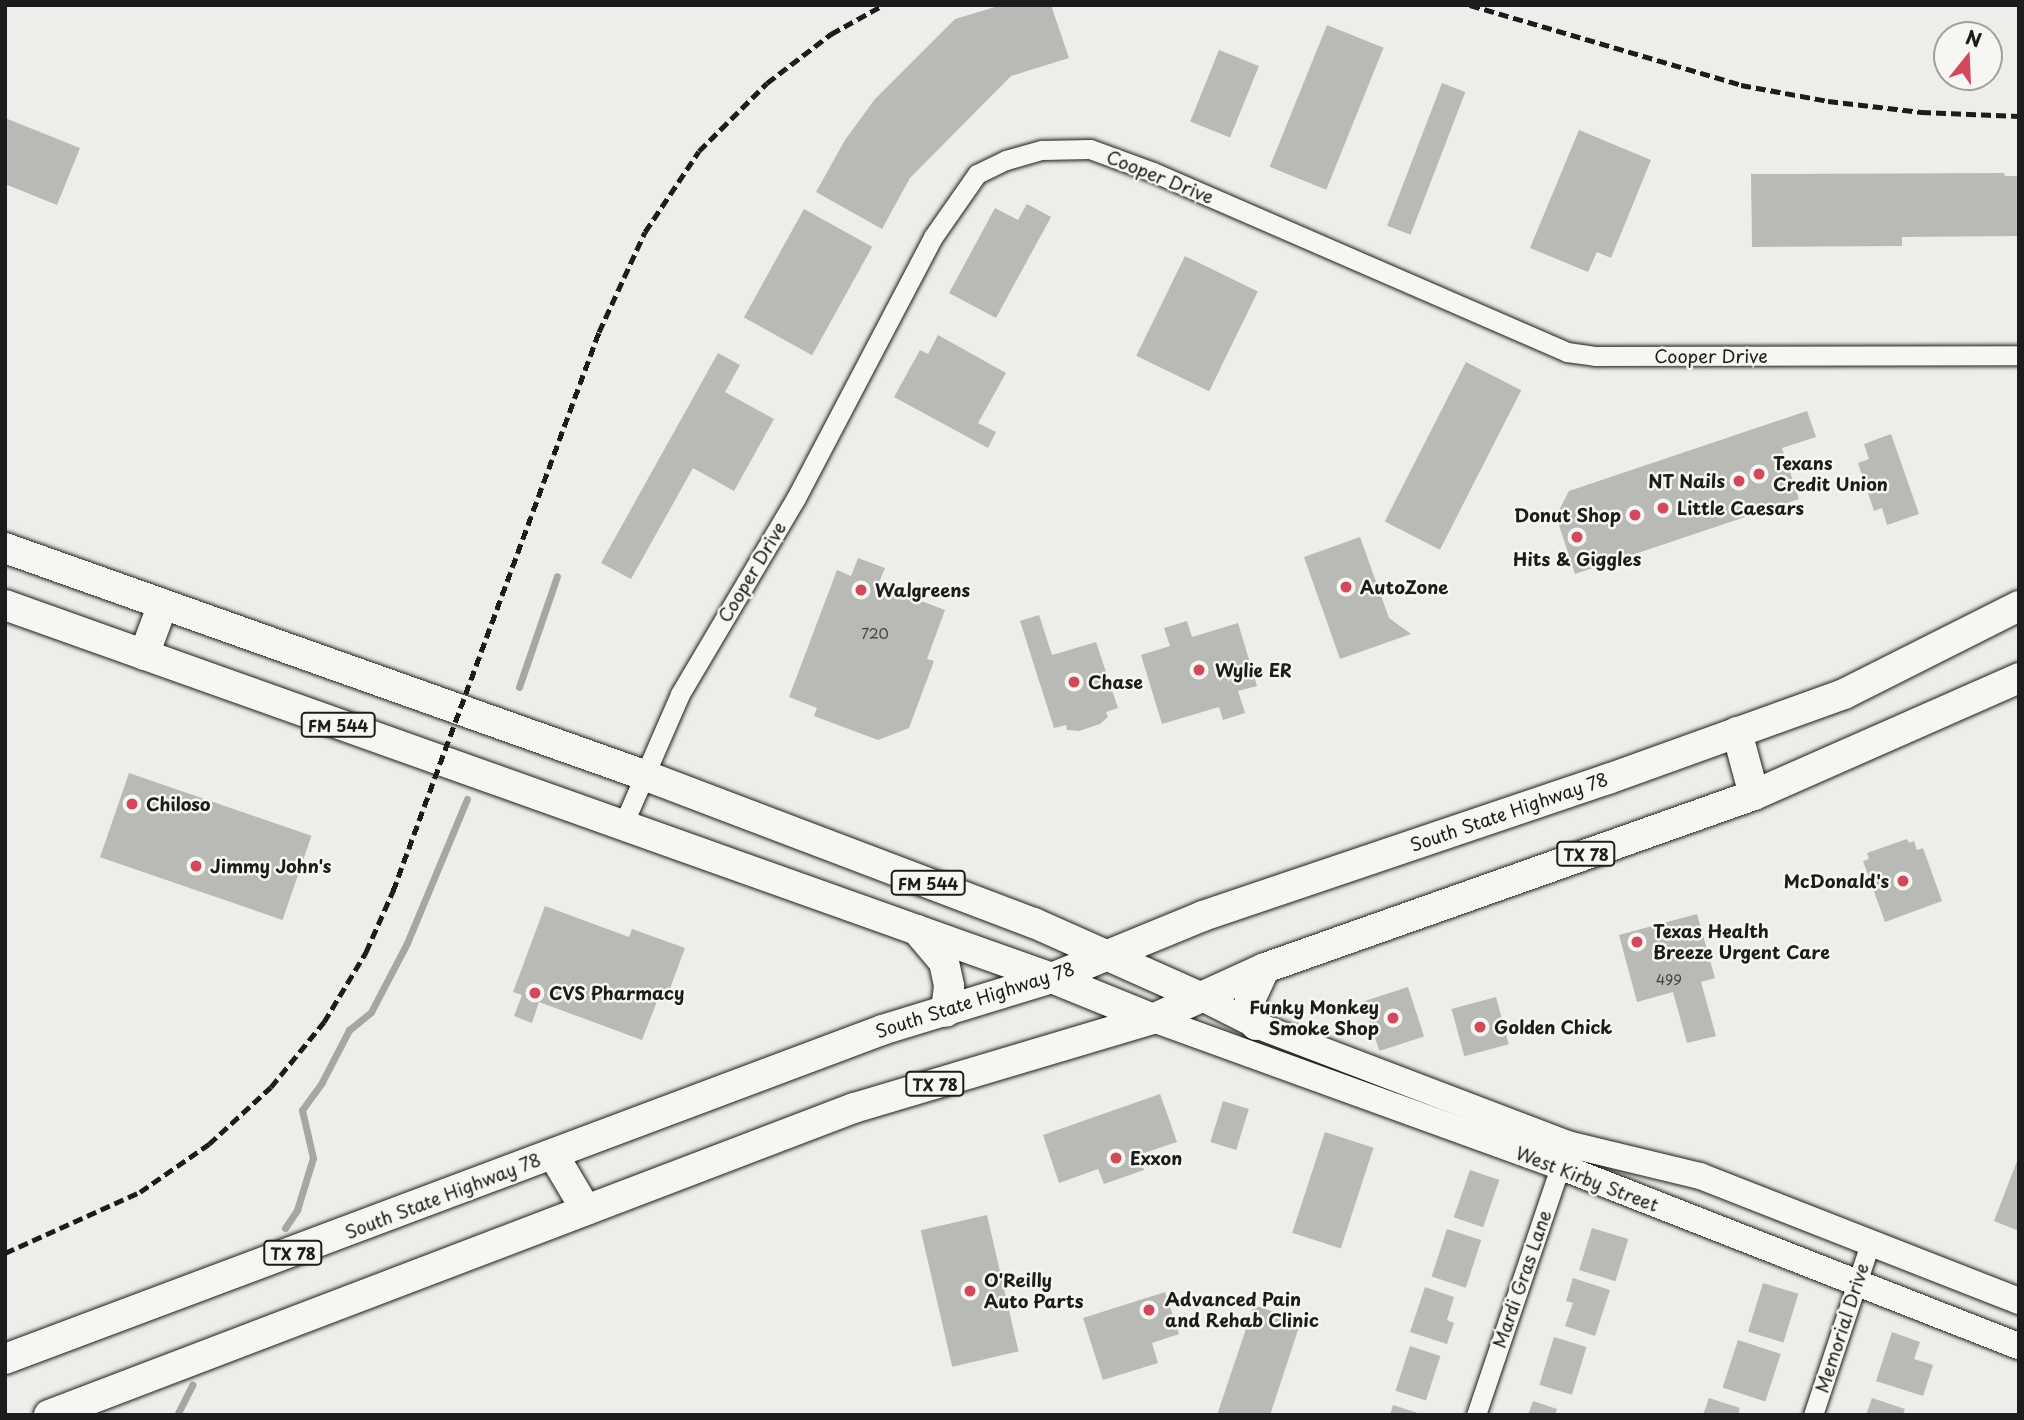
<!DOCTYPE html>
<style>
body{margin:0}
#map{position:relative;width:2024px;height:1420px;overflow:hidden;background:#edede9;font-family:"Playpen Sans",sans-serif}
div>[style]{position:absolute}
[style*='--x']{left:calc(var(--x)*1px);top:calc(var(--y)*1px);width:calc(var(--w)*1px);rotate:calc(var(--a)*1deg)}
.stream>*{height:7px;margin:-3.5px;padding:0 3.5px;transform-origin:3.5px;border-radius:3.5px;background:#a6a6a3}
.building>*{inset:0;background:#b9b9b6;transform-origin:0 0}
.roads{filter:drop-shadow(0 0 2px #1c1c1c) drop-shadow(0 0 2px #1c1c1c)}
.street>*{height:19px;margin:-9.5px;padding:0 9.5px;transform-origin:9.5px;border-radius:9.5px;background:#f6f6f2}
.secondary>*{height:26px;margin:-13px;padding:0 13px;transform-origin:13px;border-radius:13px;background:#f6f6f2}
.primary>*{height:30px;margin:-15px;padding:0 15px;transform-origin:15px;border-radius:15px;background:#f6f6f2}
.rail>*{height:5px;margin-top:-2.5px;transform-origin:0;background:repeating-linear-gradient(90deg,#1c1c1c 0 10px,transparent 0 15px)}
.dots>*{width:19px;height:19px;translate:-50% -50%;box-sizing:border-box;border:4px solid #f6f6f2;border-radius:50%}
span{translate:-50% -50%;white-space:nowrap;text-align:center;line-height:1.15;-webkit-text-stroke:5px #f6f6f2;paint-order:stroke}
.number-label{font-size:14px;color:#434342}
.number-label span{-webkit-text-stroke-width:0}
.shield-label span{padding:2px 5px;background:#f6f6f2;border:2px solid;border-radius:5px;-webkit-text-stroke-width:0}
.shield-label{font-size:16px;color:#1c1c1c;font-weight:700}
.street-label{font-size:18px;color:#1c1c1c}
.poi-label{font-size:18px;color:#1c1c1c;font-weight:700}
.left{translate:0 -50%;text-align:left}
.right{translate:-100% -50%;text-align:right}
.frame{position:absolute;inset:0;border:7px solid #1c1c1c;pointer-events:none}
.north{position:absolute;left:1933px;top:21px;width:70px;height:70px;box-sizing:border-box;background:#f6f6f2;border:2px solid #9f9f9c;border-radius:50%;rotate:18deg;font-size:19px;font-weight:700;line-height:28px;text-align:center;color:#1c1c1c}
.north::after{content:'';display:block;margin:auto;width:24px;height:32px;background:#d1495b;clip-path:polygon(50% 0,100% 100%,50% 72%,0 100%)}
</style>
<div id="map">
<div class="stream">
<div style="--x:519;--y:687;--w:117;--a:-71.1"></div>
<div style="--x:285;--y:1228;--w:22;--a:-56"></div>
<div style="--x:297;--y:1210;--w:54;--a:-72.9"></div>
<div style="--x:313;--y:1158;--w:49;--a:-102.9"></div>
<div style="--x:302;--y:1110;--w:34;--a:-54"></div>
<div style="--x:322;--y:1082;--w:59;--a:-62.6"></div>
<div style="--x:349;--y:1030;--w:28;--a:-39"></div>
<div style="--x:371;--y:1012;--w:78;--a:-62.4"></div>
<div style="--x:407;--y:943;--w:156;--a:-67.4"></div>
<div style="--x:177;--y:1415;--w:34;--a:-63"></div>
</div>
<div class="building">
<div style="clip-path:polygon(1002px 5px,1051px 5px,1069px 58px,1011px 76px,910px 178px,882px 229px,816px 192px,845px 140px,875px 99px,955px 19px)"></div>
<div style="left:1327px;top:25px;width:61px;height:153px;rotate:22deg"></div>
<div style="left:1219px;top:50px;width:43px;height:77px;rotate:22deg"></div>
<div style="left:1442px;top:83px;width:25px;height:153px;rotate:21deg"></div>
<div style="clip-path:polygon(5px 118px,80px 148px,57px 205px,5px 184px)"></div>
<div style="clip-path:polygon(1579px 130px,1651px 160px,1611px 258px,1597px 252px,1588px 272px,1530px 248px)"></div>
<div style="clip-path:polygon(2004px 173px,2005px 176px,2019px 176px,2019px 236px,1902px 237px,1902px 246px,1752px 247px,1751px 174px)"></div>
<div style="clip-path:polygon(1027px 204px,1051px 217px,996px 318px,949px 293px,995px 208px,1018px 220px)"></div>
<div style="left:804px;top:209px;width:78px;height:124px;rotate:29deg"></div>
<div style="left:1185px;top:256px;width:81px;height:111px;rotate:26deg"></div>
<div style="clip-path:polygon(938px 335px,1006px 373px,978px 423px,996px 432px,988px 448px,894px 397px,920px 350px,928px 354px)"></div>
<div style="clip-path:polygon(718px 353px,740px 365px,725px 392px,774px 419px,734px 491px,693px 468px,631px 579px,601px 563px)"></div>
<div style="left:1466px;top:362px;width:62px;height:179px;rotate:27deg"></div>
<div style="clip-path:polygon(1807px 411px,1816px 437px,1782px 448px,1799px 499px,1575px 574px,1556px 516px,1569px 491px)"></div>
<div style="clip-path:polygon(1891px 434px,1919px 514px,1887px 525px,1882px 508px,1874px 511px,1858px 463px,1869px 459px,1864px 444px)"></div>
<div style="clip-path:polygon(1360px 537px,1389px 618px,1411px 634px,1340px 659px,1304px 557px)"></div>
<div style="clip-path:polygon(858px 558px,885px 568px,878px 585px,945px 610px,927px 659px,934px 661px,909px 728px,878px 740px,814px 716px,817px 708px,789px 697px,837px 570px,851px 576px)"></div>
<div style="clip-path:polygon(1039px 615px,1052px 655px,1096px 642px,1118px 708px,1106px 712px,1108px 717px,1100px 724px,1079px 731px,1067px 730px,1066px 725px,1054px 728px,1020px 621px)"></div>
<div style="clip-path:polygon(1187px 621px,1192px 637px,1238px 623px,1257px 686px,1238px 691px,1245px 713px,1223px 720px,1219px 707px,1162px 724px,1141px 655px,1170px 646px,1164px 628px)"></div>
<div style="left:129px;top:773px;width:193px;height:89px;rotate:19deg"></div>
<div style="clip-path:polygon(1907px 839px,1909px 843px,1914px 841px,1917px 850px,1923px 848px,1942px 901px,1885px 922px,1863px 861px,1869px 859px,1867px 853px)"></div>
<div style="clip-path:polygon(545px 906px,629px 937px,632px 929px,685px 948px,665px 1002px,658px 999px,642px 1040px,539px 1002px,532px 1023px,514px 1016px,522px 995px,513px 992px)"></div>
<div style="clip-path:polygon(1697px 914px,1715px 978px,1701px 982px,1716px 1036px,1687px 1043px,1673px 992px,1637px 1002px,1619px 935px)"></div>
<div style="left:1408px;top:987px;width:52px;height:47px;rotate:72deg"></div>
<div style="left:1496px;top:997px;width:49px;height:46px;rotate:75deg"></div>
<div style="clip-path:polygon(1160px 1094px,1177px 1142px,1138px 1155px,1144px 1170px,1104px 1184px,1098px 1169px,1059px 1183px,1043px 1135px)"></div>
<div style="left:1223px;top:1101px;width:27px;height:43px;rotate:17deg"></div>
<div style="left:1325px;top:1132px;width:51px;height:106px;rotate:18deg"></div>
<div style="clip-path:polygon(2019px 1156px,2019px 1231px,1994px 1221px)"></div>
<div style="left:1470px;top:1170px;width:31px;height:50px;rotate:19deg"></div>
<div style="left:987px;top:1215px;width:140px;height:68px;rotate:77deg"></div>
<div style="left:1592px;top:1228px;width:38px;height:44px;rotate:17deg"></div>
<div style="left:1447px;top:1229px;width:36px;height:50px;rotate:18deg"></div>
<div style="clip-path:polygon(1573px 1278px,1610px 1290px,1595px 1336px,1565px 1326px,1573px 1303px,1566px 1301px)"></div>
<div style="left:1763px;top:1283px;width:37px;height:51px;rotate:17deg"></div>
<div style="clip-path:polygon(1425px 1287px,1454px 1297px,1447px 1320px,1454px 1323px,1447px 1344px,1410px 1332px)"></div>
<div style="clip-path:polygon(1165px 1292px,1179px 1334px,1152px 1343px,1158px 1363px,1103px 1380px,1083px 1318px)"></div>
<div style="clip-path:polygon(1254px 1305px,1301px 1321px,1270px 1415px,1217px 1415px)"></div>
<div style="clip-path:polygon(1892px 1332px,1920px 1342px,1914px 1359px,1933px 1365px,1923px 1396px,1876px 1381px)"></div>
<div style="left:1554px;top:1337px;width:34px;height:50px;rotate:17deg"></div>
<div style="left:1738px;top:1340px;width:45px;height:50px;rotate:18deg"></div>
<div style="left:1410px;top:1346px;width:32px;height:47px;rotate:18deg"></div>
<div style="clip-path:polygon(1709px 1398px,1740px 1408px,1738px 1415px,1703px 1415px)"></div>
<div style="clip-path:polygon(1872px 1398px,1905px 1409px,1903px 1415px,1866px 1415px)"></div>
<div style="clip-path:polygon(1533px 1401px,1557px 1409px,1555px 1415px,1528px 1415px)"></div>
<div style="clip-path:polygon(1393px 1405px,1421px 1414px,1421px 1415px,1390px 1415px)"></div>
</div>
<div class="roads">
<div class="street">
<div style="--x:622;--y:827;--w:145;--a:-66.4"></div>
<div style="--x:680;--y:694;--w:228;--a:-59.4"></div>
<div style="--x:796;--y:498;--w:295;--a:-62.3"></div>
<div style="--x:933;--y:237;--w:77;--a:-55.1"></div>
<div style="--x:977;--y:174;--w:32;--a:-26"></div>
<div style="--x:1006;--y:160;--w:37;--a:-16"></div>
<div style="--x:1042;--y:150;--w:48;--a:-1.2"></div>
<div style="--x:1090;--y:149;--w:67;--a:20.1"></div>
<div style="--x:1153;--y:172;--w:451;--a:23.5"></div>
<div style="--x:1567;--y:352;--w:28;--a:8"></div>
<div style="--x:1595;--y:356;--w:424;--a:-0.1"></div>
<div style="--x:1476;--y:1415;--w:274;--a:-71.3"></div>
<div style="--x:1813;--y:1415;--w:183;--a:-71.6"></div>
</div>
<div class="secondary">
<div style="--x:1200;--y:997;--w:63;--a:26.6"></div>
<div style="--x:1256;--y:1025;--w:333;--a:20.9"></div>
<div style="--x:1567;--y:1144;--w:137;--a:13.5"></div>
<div style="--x:1700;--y:1176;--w:343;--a:21.4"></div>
<div style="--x:1153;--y:1019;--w:432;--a:19.9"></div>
<div style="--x:1559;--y:1166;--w:494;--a:21.4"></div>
</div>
<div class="primary">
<div style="--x:5;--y:548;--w:678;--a:19.56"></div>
<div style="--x:644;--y:775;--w:417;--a:20.8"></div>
<div style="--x:1034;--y:923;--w:182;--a:24"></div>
<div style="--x:5;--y:605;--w:1111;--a:19.61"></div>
<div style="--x:1052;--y:978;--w:109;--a:22.1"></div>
<div style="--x:144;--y:655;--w:54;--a:-69.6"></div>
<div style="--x:1737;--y:732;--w:65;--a:74.9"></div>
<div style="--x:917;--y:930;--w:42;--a:49.8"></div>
<div style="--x:944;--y:962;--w:25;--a:78"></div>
<div style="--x:949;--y:986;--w:26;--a:97"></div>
<div style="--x:1256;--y:1025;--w:26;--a:-103"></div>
<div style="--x:1250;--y:1000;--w:35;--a:-65"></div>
<div style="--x:553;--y:1154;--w:65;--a:59.5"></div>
<div style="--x:5;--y:1359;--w:937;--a:-20.56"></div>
<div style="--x:882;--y:1030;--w:178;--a:-17"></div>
<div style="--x:1052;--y:978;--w:163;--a:-22.3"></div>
<div style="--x:1203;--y:916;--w:428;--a:-18.7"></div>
<div style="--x:1608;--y:779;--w:251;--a:-19.8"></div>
<div style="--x:1844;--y:694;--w:196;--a:-26.7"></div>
<div style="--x:49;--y:1415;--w:862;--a:-20.88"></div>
<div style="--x:854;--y:1108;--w:312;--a:-16.6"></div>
<div style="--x:1153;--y:1019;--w:123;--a:-24.5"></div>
<div style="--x:1265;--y:968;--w:519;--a:-19.48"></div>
<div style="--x:1754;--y:795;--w:290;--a:-23.8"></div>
</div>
</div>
<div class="rail">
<div style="--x:1470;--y:5;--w:283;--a:16.4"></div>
<div style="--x:1741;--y:85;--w:88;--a:10.4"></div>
<div style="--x:1828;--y:101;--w:94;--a:6.7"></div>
<div style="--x:1921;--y:112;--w:98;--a:2.3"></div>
<div style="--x:5;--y:1253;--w:148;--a:-24.3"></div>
<div style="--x:140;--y:1192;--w:84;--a:-34.8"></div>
<div style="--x:209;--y:1144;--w:84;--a:-42.6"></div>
<div style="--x:271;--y:1087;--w:84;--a:-50.8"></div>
<div style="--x:324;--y:1022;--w:82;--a:-59"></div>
<div style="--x:366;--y:952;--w:67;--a:-66.1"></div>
<div style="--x:393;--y:891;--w:596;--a:-69.77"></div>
<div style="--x:599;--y:332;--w:110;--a:-65.3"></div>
<div style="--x:645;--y:232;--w:97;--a:-56.3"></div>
<div style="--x:699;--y:151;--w:96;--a:-45"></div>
<div style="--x:767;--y:83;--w:81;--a:-37.4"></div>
<div style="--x:831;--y:34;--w:60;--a:-29.1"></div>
</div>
<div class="dots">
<div style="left:1759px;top:474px;background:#d1495b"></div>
<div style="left:1739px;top:481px;background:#d1495b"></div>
<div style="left:1663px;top:508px;background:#d1495b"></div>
<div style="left:1635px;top:515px;background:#d1495b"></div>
<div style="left:1577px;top:537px;background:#d1495b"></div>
<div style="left:1346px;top:587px;background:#d1495b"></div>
<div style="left:861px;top:590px;background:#d1495b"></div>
<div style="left:1199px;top:670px;background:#d1495b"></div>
<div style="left:1074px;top:682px;background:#d1495b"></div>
<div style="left:132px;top:804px;background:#d1495b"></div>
<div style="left:196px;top:866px;background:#d1495b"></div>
<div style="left:1903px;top:881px;background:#d1495b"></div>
<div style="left:1637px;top:942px;background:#d1495b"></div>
<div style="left:535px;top:993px;background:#d1495b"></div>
<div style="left:1393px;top:1018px;background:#d1495b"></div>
<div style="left:1480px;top:1027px;background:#d1495b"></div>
<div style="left:1116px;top:1158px;background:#d1495b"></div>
<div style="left:970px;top:1291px;background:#d1495b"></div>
<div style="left:1149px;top:1310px;background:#d1495b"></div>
</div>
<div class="number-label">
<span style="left:875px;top:634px">720</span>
<span style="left:1669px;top:980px">499</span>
</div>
<div class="shield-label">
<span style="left:338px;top:725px">FM 544</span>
<span style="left:1586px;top:854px">TX 78</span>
<span style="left:928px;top:883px">FM 544</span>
<span style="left:935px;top:1084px">TX 78</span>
<span style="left:293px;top:1253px">TX 78</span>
</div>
<div class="street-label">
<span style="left:1160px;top:177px;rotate:22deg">Cooper Drive</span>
<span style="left:1711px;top:356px">Cooper Drive</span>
<span style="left:752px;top:572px;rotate:-59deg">Cooper Drive</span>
<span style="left:1509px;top:812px;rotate:-19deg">South State Highway 78</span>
<span style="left:975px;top:1000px;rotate:-18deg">South State Highway 78</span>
<span style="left:1587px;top:1179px;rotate:21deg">West Kirby Street</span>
<span style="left:443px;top:1196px;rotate:-21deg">South State Highway 78</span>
<span style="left:1522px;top:1279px;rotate:-71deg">Mardi Gras Lane</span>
<span style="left:1842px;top:1328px;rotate:-72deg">Memorial Drive</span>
</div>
<div class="poi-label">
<span class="left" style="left:1773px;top:474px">Texans<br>Credit Union</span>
<span class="right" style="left:1725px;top:481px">NT Nails</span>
<span class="left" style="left:1677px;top:508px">Little Caesars</span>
<span class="right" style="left:1621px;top:515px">Donut Shop</span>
<span style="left:1577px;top:559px">Hits &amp; Giggles</span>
<span class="left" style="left:1360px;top:587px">AutoZone</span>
<span class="left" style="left:875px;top:590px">Walgreens</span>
<span class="left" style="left:1215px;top:670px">Wylie ER</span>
<span class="left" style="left:1088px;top:682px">Chase</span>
<span class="left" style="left:146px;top:804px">Chiloso</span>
<span class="left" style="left:210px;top:866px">Jimmy John's</span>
<span class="right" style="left:1889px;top:881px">McDonald's</span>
<span class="left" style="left:1653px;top:942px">Texas Health<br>Breeze Urgent Care</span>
<span class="left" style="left:549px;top:993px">CVS Pharmacy</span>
<span class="right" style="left:1379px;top:1018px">Funky Monkey<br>Smoke Shop</span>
<span class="left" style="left:1494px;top:1027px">Golden Chick</span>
<span class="left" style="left:1130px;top:1158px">Exxon</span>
<span class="left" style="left:984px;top:1291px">O'Reilly<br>Auto Parts</span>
<span class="left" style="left:1165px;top:1310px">Advanced Pain<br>and Rehab Clinic</span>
</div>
<div class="frame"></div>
<div class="north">N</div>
</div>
